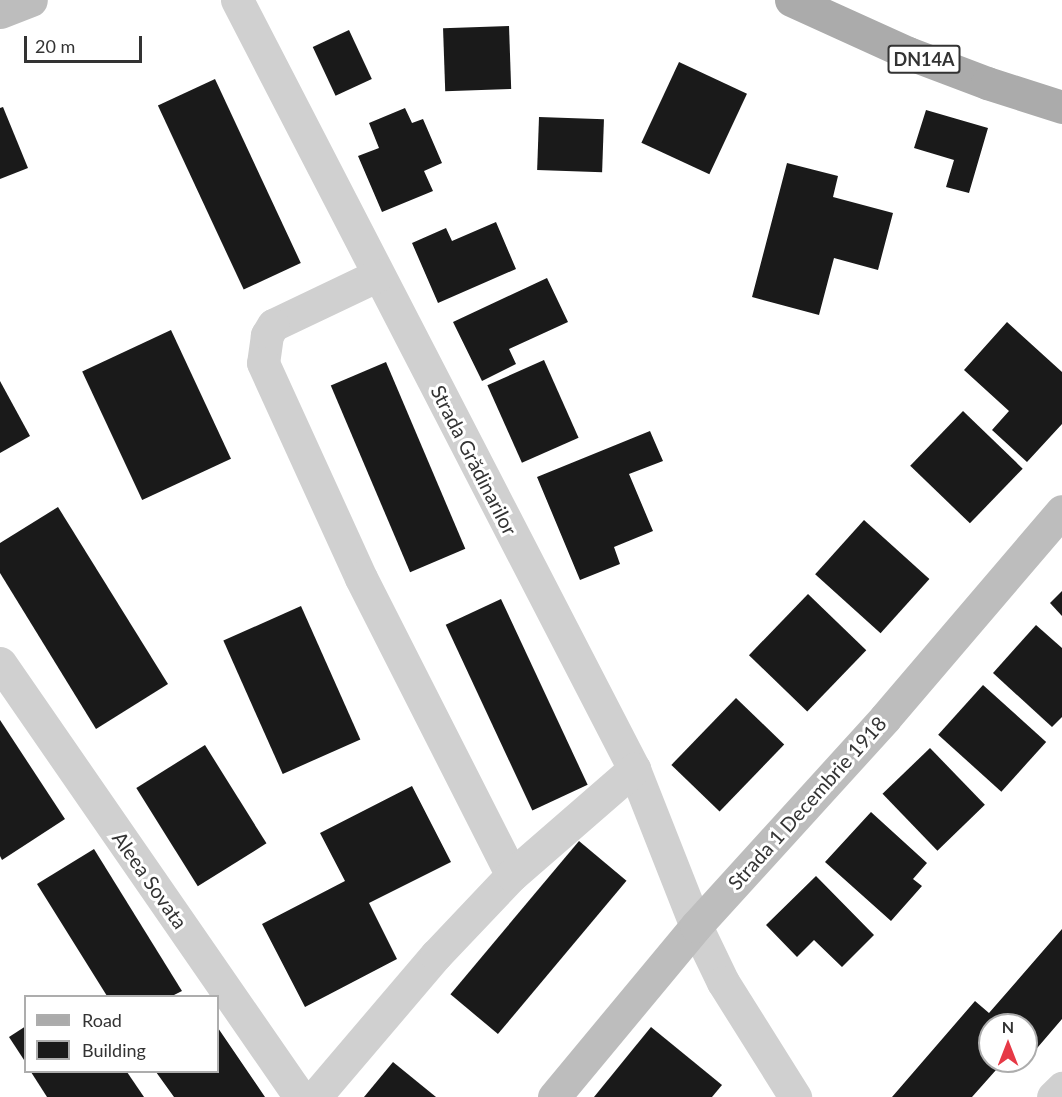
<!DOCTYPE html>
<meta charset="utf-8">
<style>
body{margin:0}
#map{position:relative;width:1062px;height:1097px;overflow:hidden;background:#fff;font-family:Lato,sans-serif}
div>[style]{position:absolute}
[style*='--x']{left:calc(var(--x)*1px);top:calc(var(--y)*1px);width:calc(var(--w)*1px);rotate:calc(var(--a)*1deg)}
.building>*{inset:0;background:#1a1a1a;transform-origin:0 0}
.minor>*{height:33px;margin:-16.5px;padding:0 16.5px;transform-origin:16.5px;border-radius:16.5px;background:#d0d0d0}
.secondary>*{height:33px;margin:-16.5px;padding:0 16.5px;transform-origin:16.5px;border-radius:16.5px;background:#bdbdbd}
.primary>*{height:33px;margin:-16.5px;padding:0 16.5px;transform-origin:16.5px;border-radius:16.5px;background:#ababab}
span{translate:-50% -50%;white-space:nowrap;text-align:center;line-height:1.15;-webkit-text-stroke:6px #fff;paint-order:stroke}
.shield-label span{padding:2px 4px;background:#fff;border:2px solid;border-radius:4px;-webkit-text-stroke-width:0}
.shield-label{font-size:18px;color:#333;font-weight:700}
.street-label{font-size:20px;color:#333}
.legend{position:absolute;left:24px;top:995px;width:195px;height:78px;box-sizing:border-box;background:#fff;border:2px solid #adadad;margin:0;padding:8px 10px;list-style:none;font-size:18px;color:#333}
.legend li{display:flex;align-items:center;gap:12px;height:30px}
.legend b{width:30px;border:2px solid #adadad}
.north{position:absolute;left:978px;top:1013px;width:60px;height:60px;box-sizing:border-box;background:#fff;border:2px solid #adadad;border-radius:50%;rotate:0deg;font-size:16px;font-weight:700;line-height:24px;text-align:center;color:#333}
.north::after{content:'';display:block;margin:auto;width:21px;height:27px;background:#e63946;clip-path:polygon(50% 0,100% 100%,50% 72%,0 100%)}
.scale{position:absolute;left:24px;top:36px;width:118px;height:27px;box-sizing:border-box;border:3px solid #333;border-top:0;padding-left:8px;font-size:18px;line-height:21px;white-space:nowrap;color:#333;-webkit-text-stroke:4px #fff;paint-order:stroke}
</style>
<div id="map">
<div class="building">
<div style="left:509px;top:26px;width:63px;height:66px;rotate:88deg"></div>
<div style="left:349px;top:30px;width:54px;height:40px;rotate:65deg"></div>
<div style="left:679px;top:62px;width:75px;height:89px;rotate:25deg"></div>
<div style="left:215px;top:79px;width:203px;height:63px;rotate:65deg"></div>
<div style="clip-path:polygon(3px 107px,28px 168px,0 179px,0 108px)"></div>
<div style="clip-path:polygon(405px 108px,412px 123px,423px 119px,442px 163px,424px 171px,433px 191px,382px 212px,358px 156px,379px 148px,369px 123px)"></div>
<div style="clip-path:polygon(926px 110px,988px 128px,969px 193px,946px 187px,954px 160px,914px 148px)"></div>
<div style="left:539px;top:117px;width:65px;height:53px;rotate:2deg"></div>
<div style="clip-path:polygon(787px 163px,838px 176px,833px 197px,893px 213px,878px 270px,834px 258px,819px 315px,752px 297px)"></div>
<div style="clip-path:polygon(496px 222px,516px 269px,438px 303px,412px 243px,446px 228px,452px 241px)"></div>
<div style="clip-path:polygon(547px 278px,568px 322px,509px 349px,516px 364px,482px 381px,453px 322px)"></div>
<div style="clip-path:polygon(1007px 322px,1062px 372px,1062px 424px,1027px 462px,992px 430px,1009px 411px,964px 370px)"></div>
<div style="left:171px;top:330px;width:142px;height:98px;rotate:65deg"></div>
<div style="left:544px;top:360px;width:85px;height:62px;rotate:66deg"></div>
<div style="left:386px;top:362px;width:203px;height:60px;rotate:67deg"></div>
<div style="clip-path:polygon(0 381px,30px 436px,0 453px)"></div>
<div style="left:963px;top:411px;width:83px;height:76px;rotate:44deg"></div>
<div style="clip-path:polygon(650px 431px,663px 461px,629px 474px,653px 531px,614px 547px,620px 564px,580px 580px,537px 477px)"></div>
<div style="clip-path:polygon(58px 507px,168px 684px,96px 729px,0 573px,0 543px)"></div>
<div style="left:864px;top:520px;width:88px;height:73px;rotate:42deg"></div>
<div style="clip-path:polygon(1062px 591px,1062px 616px,1050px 603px)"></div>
<div style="left:808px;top:594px;width:81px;height:85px;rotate:44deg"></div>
<div style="left:501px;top:599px;width:205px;height:61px;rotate:65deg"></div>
<div style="left:301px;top:606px;width:146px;height:85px;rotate:66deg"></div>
<div style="clip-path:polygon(1036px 625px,1062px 648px,1062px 717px,1052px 727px,993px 673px)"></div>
<div style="left:983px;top:685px;width:85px;height:67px;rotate:42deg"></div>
<div style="left:736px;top:698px;width:67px;height:93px;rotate:44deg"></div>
<div style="clip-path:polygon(0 720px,65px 819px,2px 860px,0 856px)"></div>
<div style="left:205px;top:745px;width:116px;height:81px;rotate:58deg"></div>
<div style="left:930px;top:748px;width:79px;height:66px;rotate:46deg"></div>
<div style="clip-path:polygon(412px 786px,451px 862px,369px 903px,397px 959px,305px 1007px,262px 924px,345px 881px,320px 833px)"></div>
<div style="clip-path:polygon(871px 812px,927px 863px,913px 879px,922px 886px,891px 921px,825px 862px)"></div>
<div style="left:579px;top:841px;width:62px;height:200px;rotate:40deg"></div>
<div style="clip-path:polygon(94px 849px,182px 991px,172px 996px,107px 996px,37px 884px)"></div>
<div style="clip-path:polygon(816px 876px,874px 935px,842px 967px,814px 940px,797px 957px,766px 925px)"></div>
<div style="clip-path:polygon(1062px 929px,1062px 1019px,1026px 1061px,1026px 1025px,990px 1025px,990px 1061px,1004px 1061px,972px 1097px,892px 1097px,975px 1001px,989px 1013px)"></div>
<div style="clip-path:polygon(26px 1026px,26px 1063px,9px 1037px)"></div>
<div style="clip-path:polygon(651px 1027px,722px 1085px,712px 1097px,594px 1097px)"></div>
<div style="clip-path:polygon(218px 1028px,265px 1097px,174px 1097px,156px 1072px,218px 1072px)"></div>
<div style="clip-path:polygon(393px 1062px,436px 1097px,364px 1097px)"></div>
<div style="clip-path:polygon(31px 1072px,127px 1072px,144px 1097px,47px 1097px)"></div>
</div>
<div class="minor">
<div style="--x:237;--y:0;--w:865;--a:62.69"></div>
<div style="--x:634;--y:769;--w:169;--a:68.5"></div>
<div style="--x:696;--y:926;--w:62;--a:64.3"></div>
<div style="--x:723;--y:982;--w:136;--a:57.9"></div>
<div style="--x:378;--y:275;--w:116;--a:154.5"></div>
<div style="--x:273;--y:325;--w:12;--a:121"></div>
<div style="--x:267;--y:335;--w:28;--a:98"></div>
<div style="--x:263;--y:363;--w:236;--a:65.5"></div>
<div style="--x:361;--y:578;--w:333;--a:63.1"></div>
<div style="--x:0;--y:663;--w:528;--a:55.35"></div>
<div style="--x:315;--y:1097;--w:187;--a:-49.6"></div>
<div style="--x:436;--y:955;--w:110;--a:-46.5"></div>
<div style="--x:512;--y:875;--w:162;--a:-41"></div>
<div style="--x:1053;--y:1097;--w:13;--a:-45"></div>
</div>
<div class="secondary">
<div style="--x:0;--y:12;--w:33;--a:-21"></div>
<div style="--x:554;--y:1097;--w:222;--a:-50.3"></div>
<div style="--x:696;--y:926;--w:281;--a:-47.7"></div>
<div style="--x:885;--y:718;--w:272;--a:-49.5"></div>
</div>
<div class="primary">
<div style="--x:791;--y:0;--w:128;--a:24.4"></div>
<div style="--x:908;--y:53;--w:85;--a:20.8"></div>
<div style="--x:987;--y:83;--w:79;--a:17.7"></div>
</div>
<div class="shield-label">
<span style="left:924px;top:59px">DN14A</span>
</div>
<div class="street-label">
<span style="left:474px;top:460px;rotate:63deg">Strada Grădinarilor</span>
<span style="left:807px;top:803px;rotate:-48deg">Strada 1 Decembrie 1918</span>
<span style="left:150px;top:880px;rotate:55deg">Aleea Sovata</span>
</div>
<ul class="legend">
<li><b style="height:8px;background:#ababab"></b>Road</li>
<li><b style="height:16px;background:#1a1a1a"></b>Building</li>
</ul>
<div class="north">N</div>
<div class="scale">20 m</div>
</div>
